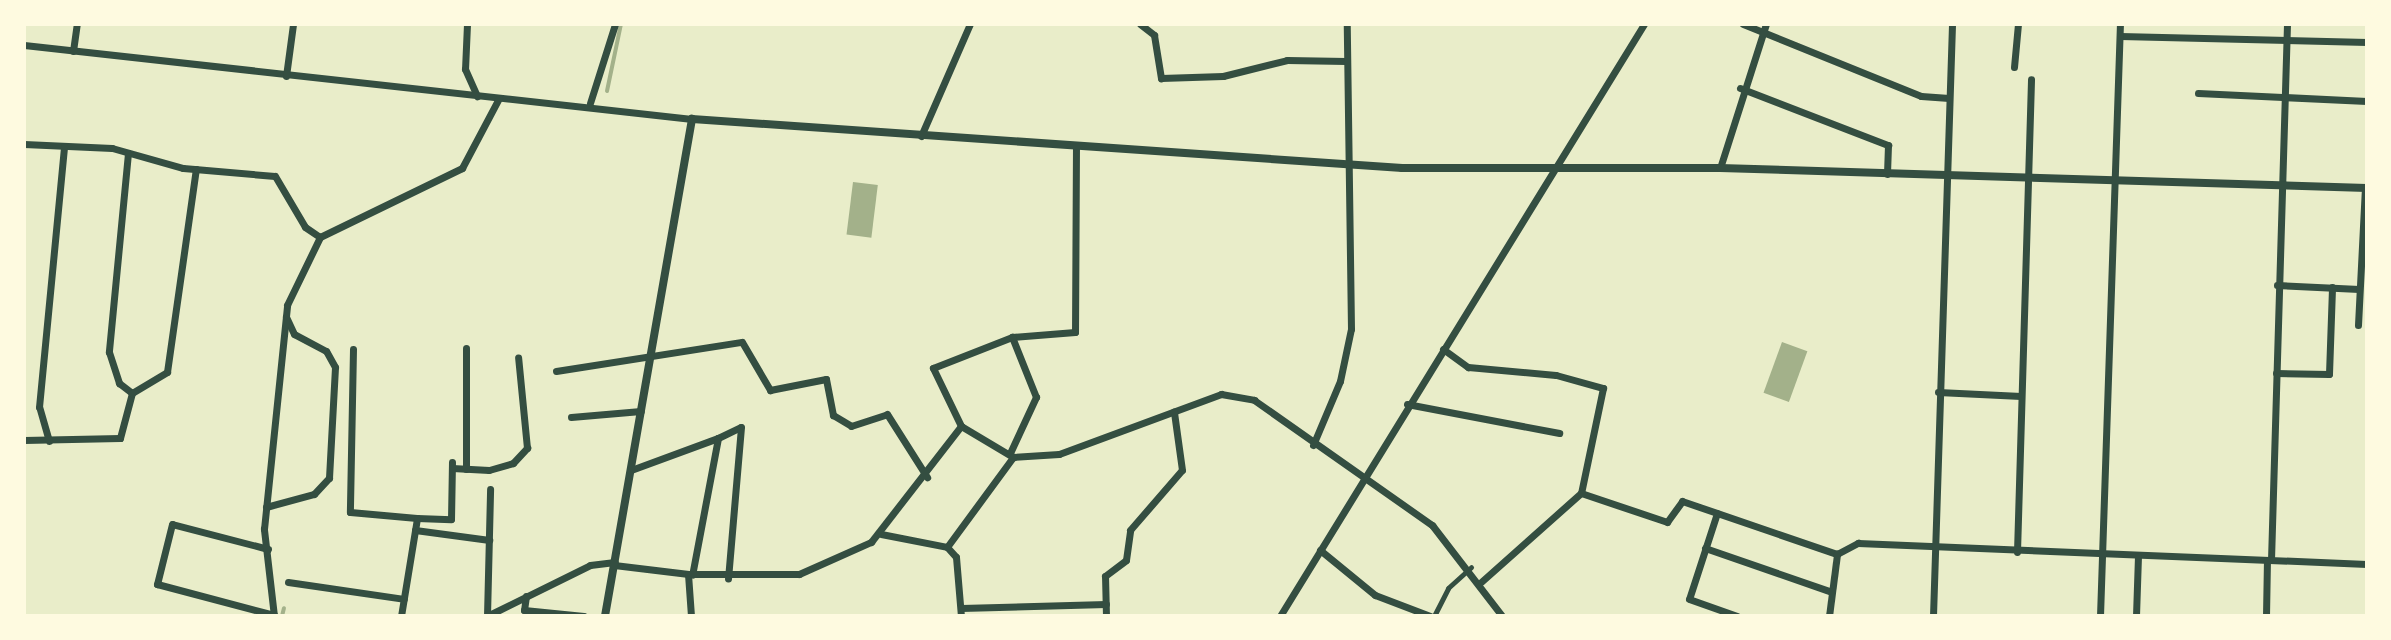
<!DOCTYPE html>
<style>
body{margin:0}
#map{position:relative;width:2391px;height:640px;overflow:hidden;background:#e9edc9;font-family:Quicksand,sans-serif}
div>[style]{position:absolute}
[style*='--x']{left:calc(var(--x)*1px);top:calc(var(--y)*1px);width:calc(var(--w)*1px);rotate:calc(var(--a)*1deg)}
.water>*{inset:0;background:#a3b18a;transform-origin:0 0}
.stream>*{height:4px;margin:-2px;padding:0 2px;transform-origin:2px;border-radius:2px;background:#a3b18a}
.pedestrian>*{height:5px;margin:-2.5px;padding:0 2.5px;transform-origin:2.5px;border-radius:2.5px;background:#344e41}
.minor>*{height:7px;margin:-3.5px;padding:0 3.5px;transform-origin:3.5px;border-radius:3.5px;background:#344e41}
.tertiary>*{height:8px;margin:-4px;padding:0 4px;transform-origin:4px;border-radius:4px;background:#344e41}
span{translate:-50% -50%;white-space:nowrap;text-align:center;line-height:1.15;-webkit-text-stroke:6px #fefae0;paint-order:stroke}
.frame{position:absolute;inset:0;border:26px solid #fefae0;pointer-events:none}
</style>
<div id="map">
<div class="water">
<div style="left:853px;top:182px;width:25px;height:53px;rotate:7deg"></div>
<div style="left:1782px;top:342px;width:27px;height:54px;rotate:20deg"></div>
</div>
<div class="stream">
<div style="--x:607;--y:91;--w:68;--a:-78.2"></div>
<div style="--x:282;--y:616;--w:8;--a:-76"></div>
</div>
<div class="pedestrian">
<div style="--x:1434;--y:616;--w:31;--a:-63"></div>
<div style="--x:1448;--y:588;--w:31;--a:-42"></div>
</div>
<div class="minor">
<div style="--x:467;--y:24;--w:45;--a:92.5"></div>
<div style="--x:465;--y:69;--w:30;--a:66"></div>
<div style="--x:1140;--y:24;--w:18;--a:38"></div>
<div style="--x:1154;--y:35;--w:44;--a:80.8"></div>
<div style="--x:1161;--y:78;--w:62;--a:-1.8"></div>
<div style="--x:1223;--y:76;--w:66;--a:-14"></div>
<div style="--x:1287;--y:60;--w:59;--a:1"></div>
<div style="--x:1743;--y:24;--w:192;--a:22"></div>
<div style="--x:1921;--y:96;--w:28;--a:4"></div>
<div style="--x:2120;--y:36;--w:247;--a:1.4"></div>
<div style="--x:24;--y:45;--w:672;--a:6.32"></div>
<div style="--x:73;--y:51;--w:27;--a:-82"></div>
<div style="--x:2014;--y:67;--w:43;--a:-84.7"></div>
<div style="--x:286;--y:76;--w:52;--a:-82.3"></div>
<div style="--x:1740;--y:88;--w:159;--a:21.1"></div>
<div style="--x:1888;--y:145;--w:29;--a:92"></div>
<div style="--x:2198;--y:93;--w:169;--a:2.7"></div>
<div style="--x:590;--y:103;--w:83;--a:-72.4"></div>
<div style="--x:921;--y:136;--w:122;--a:-66.4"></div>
<div style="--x:24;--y:144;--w:88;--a:2.6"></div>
<div style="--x:112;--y:148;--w:74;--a:15.7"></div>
<div style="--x:183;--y:168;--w:92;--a:5"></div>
<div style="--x:275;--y:176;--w:59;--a:59.5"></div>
<div style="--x:305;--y:227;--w:18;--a:34"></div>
<div style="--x:1076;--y:145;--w:187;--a:90.3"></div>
<div style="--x:1075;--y:332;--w:63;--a:175.5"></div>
<div style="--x:1012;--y:337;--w:85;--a:158.6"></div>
<div style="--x:933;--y:368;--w:64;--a:64.2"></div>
<div style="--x:961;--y:426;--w:61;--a:30.8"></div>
<div style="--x:1013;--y:457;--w:46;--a:-3.7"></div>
<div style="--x:1059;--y:454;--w:173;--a:-20.3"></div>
<div style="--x:1221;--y:394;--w:34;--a:10"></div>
<div style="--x:1254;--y:400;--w:218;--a:35.1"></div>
<div style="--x:1432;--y:525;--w:115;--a:52.4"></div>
<div style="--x:128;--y:153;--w:200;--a:95.5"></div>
<div style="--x:109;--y:352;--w:33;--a:72"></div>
<div style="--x:119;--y:383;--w:16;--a:38"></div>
<div style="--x:1720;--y:168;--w:151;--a:-72.3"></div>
<div style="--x:2277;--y:285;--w:82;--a:2.8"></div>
<div style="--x:2358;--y:325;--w:137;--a:-87.1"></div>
<div style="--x:353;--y:349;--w:163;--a:91.1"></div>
<div style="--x:350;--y:512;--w:67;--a:5.1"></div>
<div style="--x:1443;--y:349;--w:31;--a:36"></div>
<div style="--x:1468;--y:367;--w:88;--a:5.2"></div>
<div style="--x:1556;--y:375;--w:49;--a:15.5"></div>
<div style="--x:1603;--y:388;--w:107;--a:101.8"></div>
<div style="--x:556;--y:371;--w:188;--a:-8.9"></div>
<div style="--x:742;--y:342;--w:56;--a:59.7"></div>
<div style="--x:770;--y:390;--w:57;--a:-11.1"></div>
<div style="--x:826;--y:379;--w:37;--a:79"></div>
<div style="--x:833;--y:415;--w:21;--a:31"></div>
<div style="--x:851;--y:426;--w:38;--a:-18"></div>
<div style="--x:887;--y:414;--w:75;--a:57.6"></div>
<div style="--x:2276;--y:373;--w:53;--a:1.1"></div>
<div style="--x:2329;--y:374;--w:87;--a:-88"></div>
<div style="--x:1938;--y:392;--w:83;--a:2.8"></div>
<div style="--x:1407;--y:404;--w:155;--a:10.8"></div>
<div style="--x:571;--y:417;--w:70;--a:-4.9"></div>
<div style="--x:718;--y:438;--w:25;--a:-26"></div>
<div style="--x:741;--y:427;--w:152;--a:94.9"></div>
<div style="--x:24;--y:440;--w:96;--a:-1.2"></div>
<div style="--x:120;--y:438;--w:47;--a:-75.1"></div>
<div style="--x:132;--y:393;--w:41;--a:-31"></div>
<div style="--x:167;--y:372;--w:205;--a:-81.9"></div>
<div style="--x:49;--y:441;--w:35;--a:-106"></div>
<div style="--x:39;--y:407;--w:262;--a:-84.5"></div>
<div style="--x:1313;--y:445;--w:69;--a:-67.1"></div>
<div style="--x:1340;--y:381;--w:53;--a:-78.1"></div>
<div style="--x:1351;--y:329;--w:305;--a:-90.8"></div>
<div style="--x:1010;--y:453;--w:62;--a:-65.1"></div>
<div style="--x:1036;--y:397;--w:65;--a:-111.8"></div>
<div style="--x:452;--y:468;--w:37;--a:3"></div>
<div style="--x:489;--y:470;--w:25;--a:-16"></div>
<div style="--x:513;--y:463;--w:21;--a:-47"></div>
<div style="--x:527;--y:448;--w:91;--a:-95.6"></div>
<div style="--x:466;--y:469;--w:121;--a:-90"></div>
<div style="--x:631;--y:470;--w:93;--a:-20.2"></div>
<div style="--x:718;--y:438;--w:139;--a:100.7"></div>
<div style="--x:266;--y:507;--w:50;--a:-15.2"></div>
<div style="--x:314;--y:494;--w:22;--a:-47"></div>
<div style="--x:329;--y:478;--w:111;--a:-86.9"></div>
<div style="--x:335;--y:367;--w:18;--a:-119"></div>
<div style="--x:326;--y:351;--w:36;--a:-152"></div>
<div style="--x:294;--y:334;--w:19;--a:-115"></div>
<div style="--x:1717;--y:513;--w:90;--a:108"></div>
<div style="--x:1689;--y:599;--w:51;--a:19.5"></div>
<div style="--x:415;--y:530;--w:75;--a:7.7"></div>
<div style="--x:881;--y:534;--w:67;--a:11.1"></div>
<div style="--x:947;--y:547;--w:13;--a:48"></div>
<div style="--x:956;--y:557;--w:59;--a:85.2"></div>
<div style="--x:947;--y:547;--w:112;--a:-53.7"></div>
<div style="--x:1705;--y:548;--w:134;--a:19.1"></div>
<div style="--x:268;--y:549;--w:99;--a:-165.4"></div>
<div style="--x:172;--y:524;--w:62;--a:104"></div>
<div style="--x:157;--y:584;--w:121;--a:14.8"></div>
<div style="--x:1320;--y:550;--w:71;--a:39.3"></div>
<div style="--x:1375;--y:595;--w:59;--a:20.9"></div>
<div style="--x:2017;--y:552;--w:473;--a:-88.3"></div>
<div style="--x:2271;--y:560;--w:536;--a:-88.29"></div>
<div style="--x:614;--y:565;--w:75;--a:6.9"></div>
<div style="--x:288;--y:582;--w:117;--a:8.3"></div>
<div style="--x:1481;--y:582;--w:134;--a:-41.7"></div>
<div style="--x:1581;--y:493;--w:91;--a:18.6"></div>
<div style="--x:1667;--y:522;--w:26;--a:-54"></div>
<div style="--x:1682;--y:501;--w:164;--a:18.9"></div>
<div style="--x:1837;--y:554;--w:24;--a:-28"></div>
<div style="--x:1858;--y:543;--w:509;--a:2.36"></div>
<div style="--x:526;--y:596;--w:14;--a:98"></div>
<div style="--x:524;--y:610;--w:60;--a:5.7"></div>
<div style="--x:961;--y:608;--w:145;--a:-1.6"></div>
<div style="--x:274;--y:616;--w:88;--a:-96.6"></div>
<div style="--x:264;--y:529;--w:225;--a:-84.1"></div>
<div style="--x:287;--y:305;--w:76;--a:-64.1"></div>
<div style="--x:320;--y:237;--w:158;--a:-25.9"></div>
<div style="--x:462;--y:168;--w:79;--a:-62.1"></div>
<div style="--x:401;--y:616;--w:99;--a:-80.7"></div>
<div style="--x:417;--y:518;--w:34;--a:2"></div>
<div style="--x:451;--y:519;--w:57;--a:-89"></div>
<div style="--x:487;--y:616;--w:115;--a:-26.3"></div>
<div style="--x:590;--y:565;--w:25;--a:-7"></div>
<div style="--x:487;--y:616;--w:127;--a:-88.6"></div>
<div style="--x:691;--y:616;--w:42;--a:-94.1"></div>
<div style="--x:688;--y:574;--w:111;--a:0"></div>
<div style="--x:799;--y:574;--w:79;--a:-24"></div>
<div style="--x:871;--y:542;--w:147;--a:-52.2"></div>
<div style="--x:1106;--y:616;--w:40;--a:-91.4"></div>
<div style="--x:1105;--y:576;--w:26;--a:-37"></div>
<div style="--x:1126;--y:560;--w:30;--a:-82"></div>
<div style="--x:1130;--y:530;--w:79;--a:-49.1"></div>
<div style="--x:1182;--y:470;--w:59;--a:-97.9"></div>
<div style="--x:1280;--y:616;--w:695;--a:-58.41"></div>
<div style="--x:1829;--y:616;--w:63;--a:-82.6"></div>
<div style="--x:1933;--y:616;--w:592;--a:-88.16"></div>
<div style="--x:2100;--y:616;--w:592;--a:-88.07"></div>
<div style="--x:2136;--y:616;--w:60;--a:-88.1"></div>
<div style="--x:2266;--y:616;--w:56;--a:-89"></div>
</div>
<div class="tertiary">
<div style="--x:605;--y:616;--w:505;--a:-80.07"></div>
<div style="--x:692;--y:119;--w:712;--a:3.95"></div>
<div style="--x:1402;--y:168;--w:318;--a:0"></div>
<div style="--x:1720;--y:168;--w:647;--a:1.77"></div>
</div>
<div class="frame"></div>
</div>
